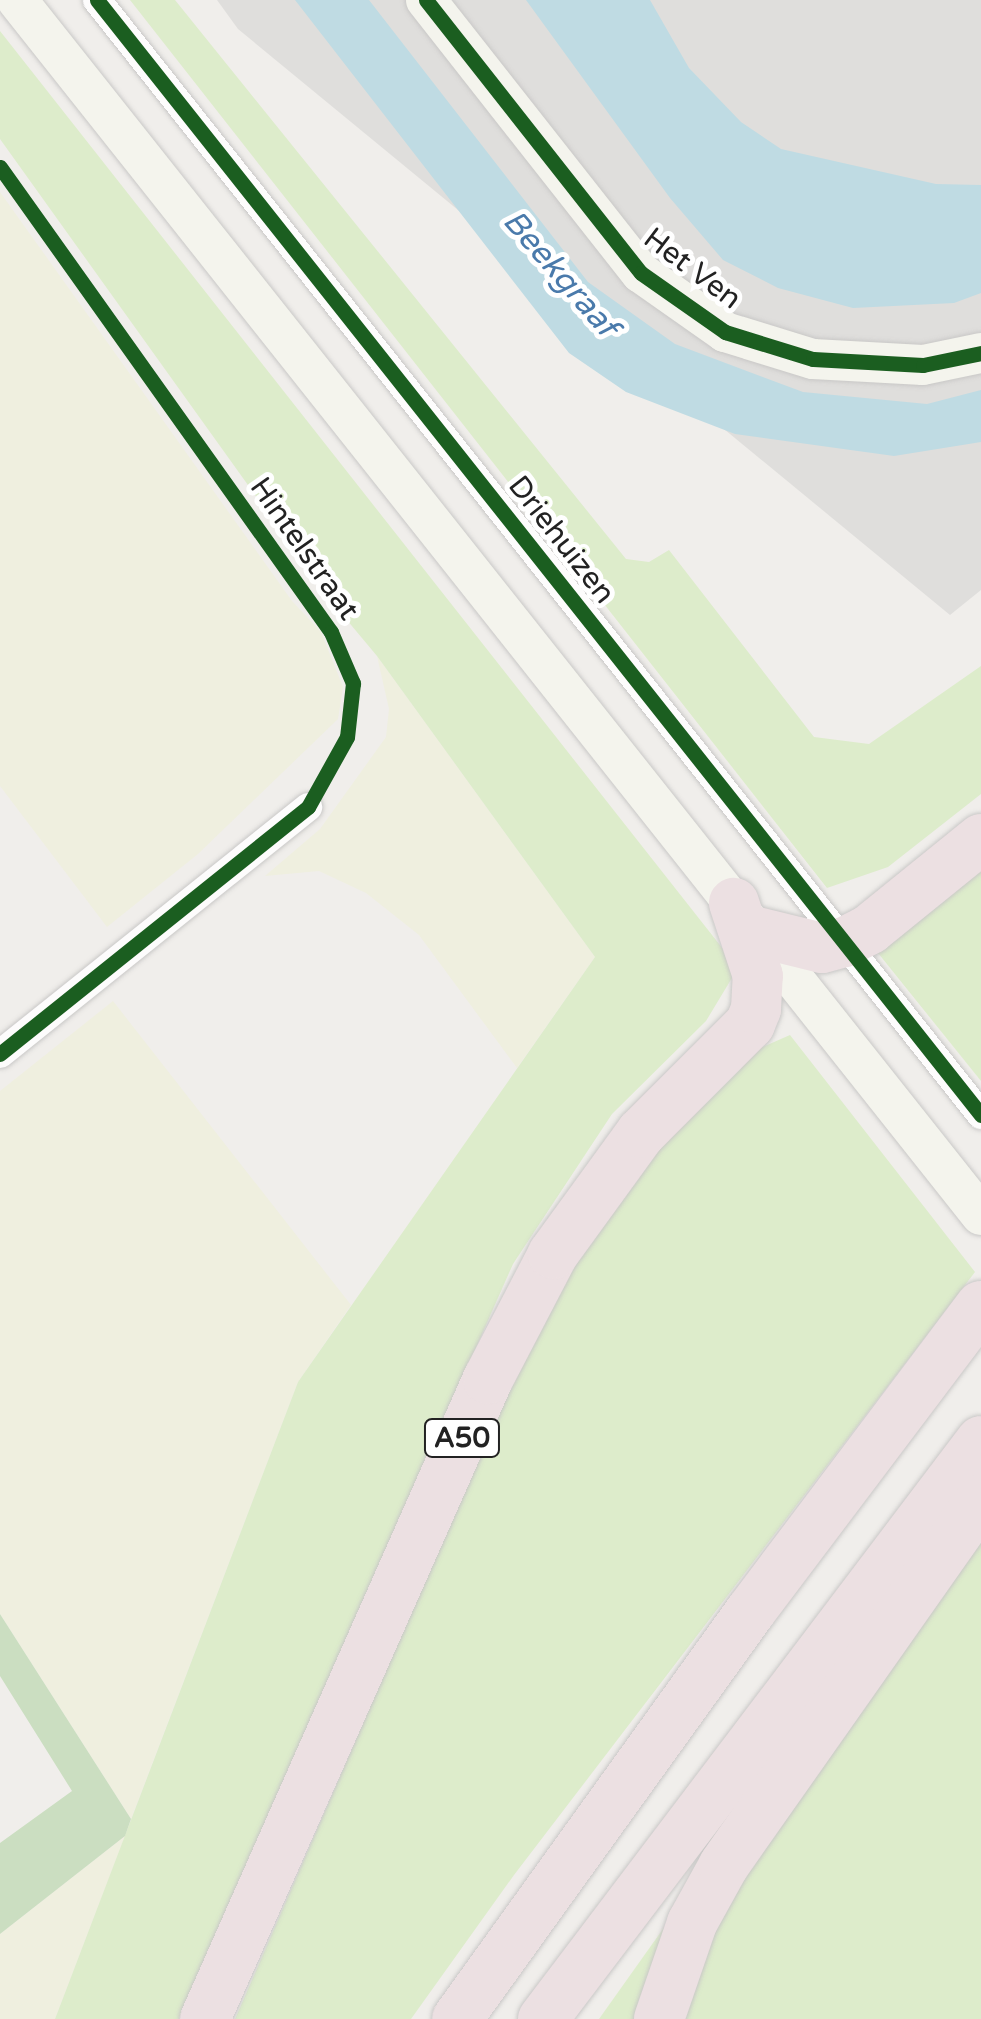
<!DOCTYPE html>
<style>
body{margin:0}
#map{position:relative;width:981px;height:2019px;overflow:hidden;background:#f0eeeb;font-family:"Varela Round",sans-serif}
div>[style]{position:absolute}
[style*='--x']{left:calc(var(--x)*1px);top:calc(var(--y)*1px);width:calc(var(--w)*1px);rotate:calc(var(--a)*1deg)}
.residential>*{inset:0;background:#dfdedc}
.farmland>*{inset:0;background:#efefdf}
.grass>*{inset:0;background:#ddeccb}
.forest>*{inset:0;background:#cbdec1}
.water>*{inset:0;background:#bfdbe3}
.roads{filter:drop-shadow(0 0 2px #c9c8c7) drop-shadow(0 0 2px #c9c8c7)}
.street>*{height:28px;margin:-14px;padding:0 14px;transform-origin:14px;border-radius:14px;background:#fdfcfc}
.secondary>*{height:40px;margin:-20px;padding:0 20px;transform-origin:20px;border-radius:20px;background:#f4f4ed}
.highway>*{height:50px;margin:-25px;padding:0 25px;transform-origin:25px;border-radius:25px;background:#ece0e2}
.cycleway>*{height:15px;margin:-7.5px;padding:0 7.5px;transform-origin:7.5px;border-radius:7.5px;background:#1b5e20}
span{translate:-50% -50%;white-space:nowrap;text-align:center;line-height:1.15;-webkit-text-stroke:10px #fff;paint-order:stroke}
.shield-label span{padding:2px 8px;background:#fff;border:2px solid;border-radius:8px;-webkit-text-stroke-width:0}
.shield-label{font-size:28px;color:#222;font-weight:700}
.street-label{font-size:30px;color:#222}
.water-label{font-size:32px;color:#4a7aab;font-style:italic}
</style>
<div id="map">
<div class="residential">
<div style="clip-path:polygon(217px 0,981px 0,981px 590px,950px 615px,238px 29px)"></div>
</div>
<div class="farmland">
<div style="clip-path:polygon(0 192px,292px 601px,321px 632px,343px 687px,338px 719px,198px 854px,107px 927px,0 786px)"></div>
<div style="clip-path:polygon(377px 656px,595px 957px,517px 1068px,419px 935px,366px 893px,319px 871px,265px 876px,320px 829px,386px 737px,389px 709px)"></div>
<div style="clip-path:polygon(113px 1001px,351px 1305px,298px 1382px,131px 1819px,0 1614px,0 1091px)"></div>
<div style="clip-path:polygon(125px 1836px,55px 2019px,0 2019px,0 1934px)"></div>
</div>
<div class="grass">
<div style="clip-path:polygon(130px 0,175px 0,626px 559px,649px 562px,669px 550px,814px 737px,869px 744px,981px 666px,981px 794px,888px 867px,827px 888px)"></div>
<div style="clip-path:polygon(0 31px,738px 968px,706px 1021px,612px 1114px,513px 1264px,179px 2019px,55px 2019px,298px 1382px,595px 957px,377px 656px,331px 601px,0 139px)"></div>
<div style="clip-path:polygon(981px 845px,981px 1081px,874px 948px)"></div>
<div style="clip-path:polygon(790px 1035px,975px 1272px,514px 1875px,411px 2019px,235px 2019px,551px 1290px,605px 1199px,758px 1049px)"></div>
<div style="clip-path:polygon(981px 1525px,981px 2019px,679px 2019px,721px 1907px)"></div>
<div style="clip-path:polygon(702px 1874px,645px 2019px,599px 2019px)"></div>
</div>
<div class="forest">
<div style="clip-path:polygon(0 1614px,131px 1819px,125px 1836px,0 1934px,0 1843px,72px 1791px,0 1676px)"></div>
</div>
<div class="water">
<div style="clip-path:polygon(295px 0,369px 0,588px 282px,675px 344px,803px 392px,927px 404px,981px 390px,981px 442px,894px 456px,735px 434px,626px 392px,569px 353px)"></div>
<div style="clip-path:polygon(526px 0,650px 0,689px 68px,741px 122px,781px 149px,936px 184px,981px 185px,981px 293px,954px 303px,853px 308px,778px 288px,723px 260px,670px 198px)"></div>
</div>
<div class="roads">
<div class="street">
<div style="--x:97;--y:0;--w:1423;--a:51.59"></div>
<div style="--x:0;--y:1054;--w:395;--a:-38.7"></div>
</div>
<div class="secondary">
<div style="--x:17;--y:0;--w:1551;--a:51.57"></div>
<div style="--x:426;--y:0;--w:347;--a:51.8"></div>
<div style="--x:641;--y:273;--w:103;--a:35.1"></div>
<div style="--x:725;--y:332;--w:92;--a:17.1"></div>
<div style="--x:813;--y:359;--w:110;--a:3.1"></div>
<div style="--x:923;--y:365;--w:59;--a:-11.7"></div>
</div>
<div class="highway">
<div style="--x:757;--y:932;--w:67;--a:13.8"></div>
<div style="--x:822;--y:948;--w:24;--a:-15"></div>
<div style="--x:845;--y:942;--w:28;--a:-27"></div>
<div style="--x:870;--y:929;--w:143;--a:-39"></div>
<div style="--x:205;--y:2019;--w:700;--a:-66.15"></div>
<div style="--x:488;--y:1379;--w:141;--a:-62.5"></div>
<div style="--x:553;--y:1254;--w:150;--a:-54"></div>
<div style="--x:641;--y:1133;--w:154;--a:-45"></div>
<div style="--x:750;--y:1024;--w:16;--a:-68"></div>
<div style="--x:756;--y:1009;--w:33;--a:-87"></div>
<div style="--x:758;--y:976;--w:77;--a:-108.2"></div>
<div style="--x:457;--y:2019;--w:501;--a:-54.25"></div>
<div style="--x:750;--y:1612;--w:383;--a:-53"></div>
<div style="--x:543;--y:2019;--w:725;--a:-52.85"></div>
<div style="--x:659;--y:2019;--w:102;--a:-71"></div>
<div style="--x:692;--y:1923;--w:66;--a:-61.1"></div>
<div style="--x:724;--y:1865;--w:447;--a:-54.9"></div>
</div>
</div>
<div class="cycleway">
<div style="--x:97;--y:0;--w:1423;--a:51.59"></div>
<div style="--x:426;--y:0;--w:347;--a:51.8"></div>
<div style="--x:641;--y:273;--w:103;--a:35.1"></div>
<div style="--x:725;--y:332;--w:92;--a:17.1"></div>
<div style="--x:813;--y:359;--w:110;--a:3.1"></div>
<div style="--x:923;--y:365;--w:59;--a:-11.7"></div>
<div style="--x:0;--y:167;--w:571;--a:54.56"></div>
<div style="--x:331;--y:632;--w:56;--a:66.7"></div>
<div style="--x:353;--y:683;--w:54;--a:96.3"></div>
<div style="--x:347;--y:737;--w:80;--a:119.1"></div>
<div style="--x:308;--y:807;--w:395;--a:141.3"></div>
</div>
<div class="shield-label">
<span style="left:462px;top:1438px">A50</span>
</div>
<div class="street-label">
<span style="left:692px;top:269px;rotate:37deg">Het Ven</span>
<span style="left:561px;top:540px;rotate:52deg">Driehuizen</span>
<span style="left:304px;top:549px;rotate:55deg">Hintelstraat</span>
</div>
<div class="water-label">
<span style="left:560px;top:274px;rotate:49deg">Beekgraaf</span>
</div>
</div>
